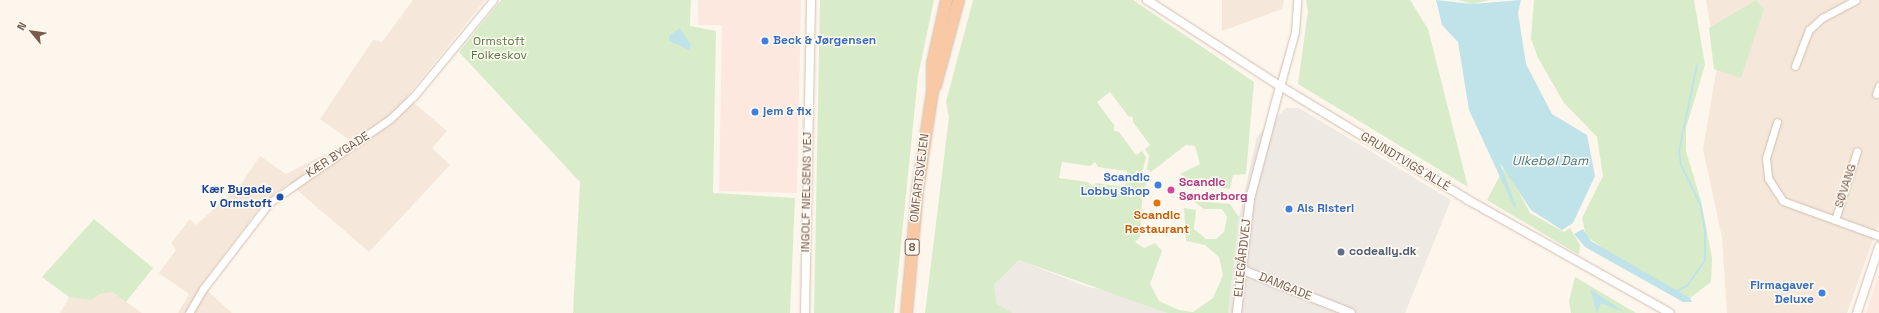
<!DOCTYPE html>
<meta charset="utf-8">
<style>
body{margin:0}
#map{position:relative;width:1879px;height:313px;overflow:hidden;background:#fdf6ec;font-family:"Space Grotesk",sans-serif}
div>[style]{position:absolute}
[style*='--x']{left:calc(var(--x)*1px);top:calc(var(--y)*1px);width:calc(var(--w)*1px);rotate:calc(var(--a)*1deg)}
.residential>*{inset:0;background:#f5e8da}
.commercial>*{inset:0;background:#fde8e0}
.industrial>*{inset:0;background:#efe9e4}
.green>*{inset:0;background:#d8ecc9}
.water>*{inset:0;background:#bfe3e8}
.stream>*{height:2px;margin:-1px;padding:0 1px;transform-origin:1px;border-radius:1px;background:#bfe3e8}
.roads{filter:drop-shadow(0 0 1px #d1beb0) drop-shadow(0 0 1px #d1beb0)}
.minor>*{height:7px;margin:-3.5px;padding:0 3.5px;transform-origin:3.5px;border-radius:3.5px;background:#fff}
.tertiary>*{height:8px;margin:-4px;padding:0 4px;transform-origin:4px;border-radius:4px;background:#fff}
.trunk>*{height:11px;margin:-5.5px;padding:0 5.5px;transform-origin:5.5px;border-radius:5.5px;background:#f9c8a4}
.dots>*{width:11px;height:11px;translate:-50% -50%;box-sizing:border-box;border:2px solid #fffaf3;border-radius:50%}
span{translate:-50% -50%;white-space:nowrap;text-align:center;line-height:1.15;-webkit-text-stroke:3px #fffaf3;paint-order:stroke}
.shield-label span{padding:1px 3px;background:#fffaf3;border:1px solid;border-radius:3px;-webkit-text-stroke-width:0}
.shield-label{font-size:11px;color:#7a5c4d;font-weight:700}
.shop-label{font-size:12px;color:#366cbe;font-weight:700}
.left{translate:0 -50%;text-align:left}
.right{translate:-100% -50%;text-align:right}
.park-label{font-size:12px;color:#537a41}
.street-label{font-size:12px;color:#7a5c4d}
.hotel-label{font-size:12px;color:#b23c85;font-weight:700}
.transit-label{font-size:12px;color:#164399;font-weight:700}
.food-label{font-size:12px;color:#c56008;font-weight:700}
.service-label{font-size:12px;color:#4e5e75;font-weight:700}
.water-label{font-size:13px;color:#437c86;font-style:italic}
.north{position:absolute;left:12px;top:12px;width:40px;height:40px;-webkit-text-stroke:3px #fffaf3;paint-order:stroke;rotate:299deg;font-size:11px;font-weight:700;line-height:16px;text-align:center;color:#7a5c4d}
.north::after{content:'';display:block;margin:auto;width:14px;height:18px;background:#7a5c4d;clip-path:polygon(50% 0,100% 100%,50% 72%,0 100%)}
</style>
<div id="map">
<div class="residential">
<div style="clip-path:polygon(413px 0,485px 0,407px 97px,447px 131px,432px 148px,450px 165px,369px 252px,289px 183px,258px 210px,201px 285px,232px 313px,178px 313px,189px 294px,159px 273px,176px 250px,171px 243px,190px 219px,196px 225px,239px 187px,260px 156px,286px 174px,351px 141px,320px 119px,373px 40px,382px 42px)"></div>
<div style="clip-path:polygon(1222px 0,1284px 0,1282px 9px,1222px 31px)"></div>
<div style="clip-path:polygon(1706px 0,1879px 0,1879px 223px,1847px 313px,1727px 313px,1722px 238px,1703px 149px,1717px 67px)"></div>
<div style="clip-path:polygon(112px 292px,142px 313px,60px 313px,70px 296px,92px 300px,100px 294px)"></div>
</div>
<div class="commercial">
<div style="clip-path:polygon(698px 0,801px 0,797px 193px,719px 191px,722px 25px,698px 25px)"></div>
<div style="clip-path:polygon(1879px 273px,1879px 313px,1866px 313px)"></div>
</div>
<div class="industrial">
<div style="clip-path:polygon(1286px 108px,1299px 108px,1451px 200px,1405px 313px,1228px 313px,1239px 217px,1257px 136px)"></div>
<div style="clip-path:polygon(1019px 260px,1085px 286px,1122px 294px,1167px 313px,1013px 313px,997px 304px,994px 285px)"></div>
</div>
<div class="green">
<div style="clip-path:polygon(501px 0,691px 0,690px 26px,716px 31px,713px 193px,795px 198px,790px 313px,573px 313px,580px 182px,459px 52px)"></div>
<div style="clip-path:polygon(820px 0,934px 0,918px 76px,894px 313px,814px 313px)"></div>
<div style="clip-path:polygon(973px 0,1133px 0,1254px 82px,1246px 174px,1233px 175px,1230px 189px,1202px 186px,1180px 174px,1200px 164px,1195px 146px,1186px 145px,1151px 172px,1147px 169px,1149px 156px,1145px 149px,1150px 145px,1133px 122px,1133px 117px,1128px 116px,1110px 92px,1097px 102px,1114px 125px,1114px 131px,1119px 132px,1136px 155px,1142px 151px,1146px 157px,1143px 170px,1133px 178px,1127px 177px,1127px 171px,1098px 167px,1095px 162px,1090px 166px,1062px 162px,1059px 178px,1088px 182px,1092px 186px,1096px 183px,1125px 187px,1126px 181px,1133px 182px,1145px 173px,1148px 176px,1142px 201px,1140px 237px,1135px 242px,1144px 248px,1155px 243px,1162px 251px,1150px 284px,1159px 301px,1179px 310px,1193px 312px,1213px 298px,1223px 275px,1219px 257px,1205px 245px,1186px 241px,1184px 208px,1196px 210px,1194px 229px,1206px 239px,1216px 239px,1224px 232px,1227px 217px,1222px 209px,1204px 209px,1193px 201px,1230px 204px,1239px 217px,1228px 313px,1167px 313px,1019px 260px,994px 285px,997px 304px,1013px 313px,925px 313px,949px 117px,946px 102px)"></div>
<div style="clip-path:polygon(1306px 0,1410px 0,1428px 29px,1468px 187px,1298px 84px,1308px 11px)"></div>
<div style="clip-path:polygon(1458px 0,1490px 0,1472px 4px)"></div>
<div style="clip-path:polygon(1534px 0,1694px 0,1705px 65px,1686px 128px,1686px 151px,1701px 201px,1712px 258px,1711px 282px,1690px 298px,1620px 260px,1586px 236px,1582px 218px,1603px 176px,1597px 137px,1564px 103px,1538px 58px,1531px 39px)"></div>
<div style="clip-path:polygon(1756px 0,1764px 9px,1741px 78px,1714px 69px,1709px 28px)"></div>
<div style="clip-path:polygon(1505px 166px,1530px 213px,1564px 232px,1570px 228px,1580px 245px,1579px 255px,1487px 200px)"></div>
<div style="clip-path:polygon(94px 219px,153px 268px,126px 302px,112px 292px,100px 294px,92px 300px,69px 297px,42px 277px)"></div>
<div style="clip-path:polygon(1575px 277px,1636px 313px,1571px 313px,1569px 301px)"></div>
</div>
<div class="water">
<div style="clip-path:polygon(1436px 0,1472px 4px,1521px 0,1518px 13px,1526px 64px,1552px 114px,1587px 135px,1595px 176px,1573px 223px,1562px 230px,1531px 210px,1500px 163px,1517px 208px,1513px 205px,1469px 110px,1458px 42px,1442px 25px)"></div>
<div style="clip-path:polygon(680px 28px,691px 45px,689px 50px,669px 41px,669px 36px)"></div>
<div style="clip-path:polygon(1583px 229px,1591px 241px,1690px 298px,1692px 302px,1683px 302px,1585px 247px,1574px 234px)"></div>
<div style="clip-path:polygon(1590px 289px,1614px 305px,1625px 313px,1601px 303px,1597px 313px)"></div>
</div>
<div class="stream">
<div style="--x:1677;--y:291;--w:11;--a:-27"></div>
<div style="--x:1687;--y:286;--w:32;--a:-55"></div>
<div style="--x:1705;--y:260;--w:29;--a:-90"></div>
<div style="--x:1705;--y:231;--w:27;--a:-100"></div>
<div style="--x:1700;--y:204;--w:43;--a:-116"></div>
<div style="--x:1681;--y:165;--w:14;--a:-98"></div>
<div style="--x:1679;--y:151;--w:88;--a:-78.2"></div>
</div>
<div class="roads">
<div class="minor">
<div style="--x:1795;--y:66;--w:39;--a:-69"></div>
<div style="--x:1809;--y:30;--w:18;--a:-43"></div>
<div style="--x:1822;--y:18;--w:38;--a:-28"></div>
<div style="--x:1280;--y:86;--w:56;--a:-74.5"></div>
<div style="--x:1295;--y:32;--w:32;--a:-86"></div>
<div style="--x:1876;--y:94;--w:9;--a:-69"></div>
<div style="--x:1777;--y:122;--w:38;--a:107"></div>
<div style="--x:1766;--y:158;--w:20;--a:84"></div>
<div style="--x:1768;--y:178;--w:27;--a:57"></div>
<div style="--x:1783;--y:201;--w:102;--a:20"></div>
<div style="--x:1835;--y:220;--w:72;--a:-72.3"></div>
<div style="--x:189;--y:313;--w:28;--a:-60"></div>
<div style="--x:203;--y:289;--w:108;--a:-52.5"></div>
<div style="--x:269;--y:203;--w:147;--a:-34.8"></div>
<div style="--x:390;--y:119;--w:33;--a:-44"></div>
<div style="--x:414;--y:96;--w:124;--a:-50.5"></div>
</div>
<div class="tertiary">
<div style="--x:1147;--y:0;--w:158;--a:32.9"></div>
<div style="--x:1280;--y:86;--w:220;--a:31.2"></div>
<div style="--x:1468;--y:200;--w:231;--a:29.2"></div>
<div style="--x:1240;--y:269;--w:119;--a:21.6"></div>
<div style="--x:805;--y:313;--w:313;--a:-88.9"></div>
<div style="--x:1237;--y:313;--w:115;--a:-83.5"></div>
<div style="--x:1250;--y:199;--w:117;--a:-75.1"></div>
<div style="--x:1857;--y:313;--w:70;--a:-71.6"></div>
</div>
<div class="trunk">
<div style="--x:935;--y:85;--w:88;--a:-74.9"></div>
<div style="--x:906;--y:313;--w:123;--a:-84.9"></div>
<div style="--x:917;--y:190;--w:100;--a:-81.4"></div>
<div style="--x:932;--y:91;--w:28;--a:-90"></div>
<div style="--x:932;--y:63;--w:65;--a:-77.5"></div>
</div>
</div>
<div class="dots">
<div style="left:765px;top:41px;background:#3f7fe0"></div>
<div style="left:755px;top:112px;background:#3f7fe0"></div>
<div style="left:1158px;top:185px;background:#3f7fe0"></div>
<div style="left:1171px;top:190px;background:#d1479c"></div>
<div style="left:280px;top:197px;background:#1a4fb4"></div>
<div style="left:1157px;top:203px;background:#e8710a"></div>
<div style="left:1289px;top:209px;background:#3f7fe0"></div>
<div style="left:1341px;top:252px;background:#5c6f8a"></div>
<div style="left:1822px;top:293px;background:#3f7fe0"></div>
</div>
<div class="shield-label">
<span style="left:912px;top:247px">8</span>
</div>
<div class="shop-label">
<span class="left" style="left:773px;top:41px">Beck &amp; Jørgensen</span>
<span class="left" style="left:763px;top:112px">jem &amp; fix</span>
<span class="right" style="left:1150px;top:185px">Scandic<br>Lobby Shop</span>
<span class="left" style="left:1297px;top:209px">Als Risteri</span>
<span class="right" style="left:1814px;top:293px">Firmagaver<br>Deluxe</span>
</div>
<div class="park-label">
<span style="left:499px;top:49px">Ormstoft<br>Folkeskov</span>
</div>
<div class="street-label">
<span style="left:338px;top:155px;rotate:-33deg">KÆR BYGADE</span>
<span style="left:1405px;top:162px;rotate:31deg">GRUNDTVIGS ALLÉ</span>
<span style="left:920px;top:178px;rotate:-83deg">OMFARTSVEJEN</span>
<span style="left:1846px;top:186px;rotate:-72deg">SØVANG</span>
<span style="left:807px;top:192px;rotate:-89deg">INGOLF NIELSENS VEJ</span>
<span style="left:1243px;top:258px;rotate:-84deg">ELLEGÅRDVEJ</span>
<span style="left:1285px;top:287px;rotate:22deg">DAMGADE</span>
</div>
<div class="hotel-label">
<span class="left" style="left:1179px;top:190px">Scandic<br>Sønderborg</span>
</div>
<div class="transit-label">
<span class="right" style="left:272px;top:197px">Kær Bygade<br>v Ormstoft</span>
</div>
<div class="food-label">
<span style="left:1157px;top:223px">Scandic<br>Restaurant</span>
</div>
<div class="service-label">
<span class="left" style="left:1349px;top:252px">codeally.dk</span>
</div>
<div class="water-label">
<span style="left:1550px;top:161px">Ulkebøl Dam</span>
</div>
<div class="north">N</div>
</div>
